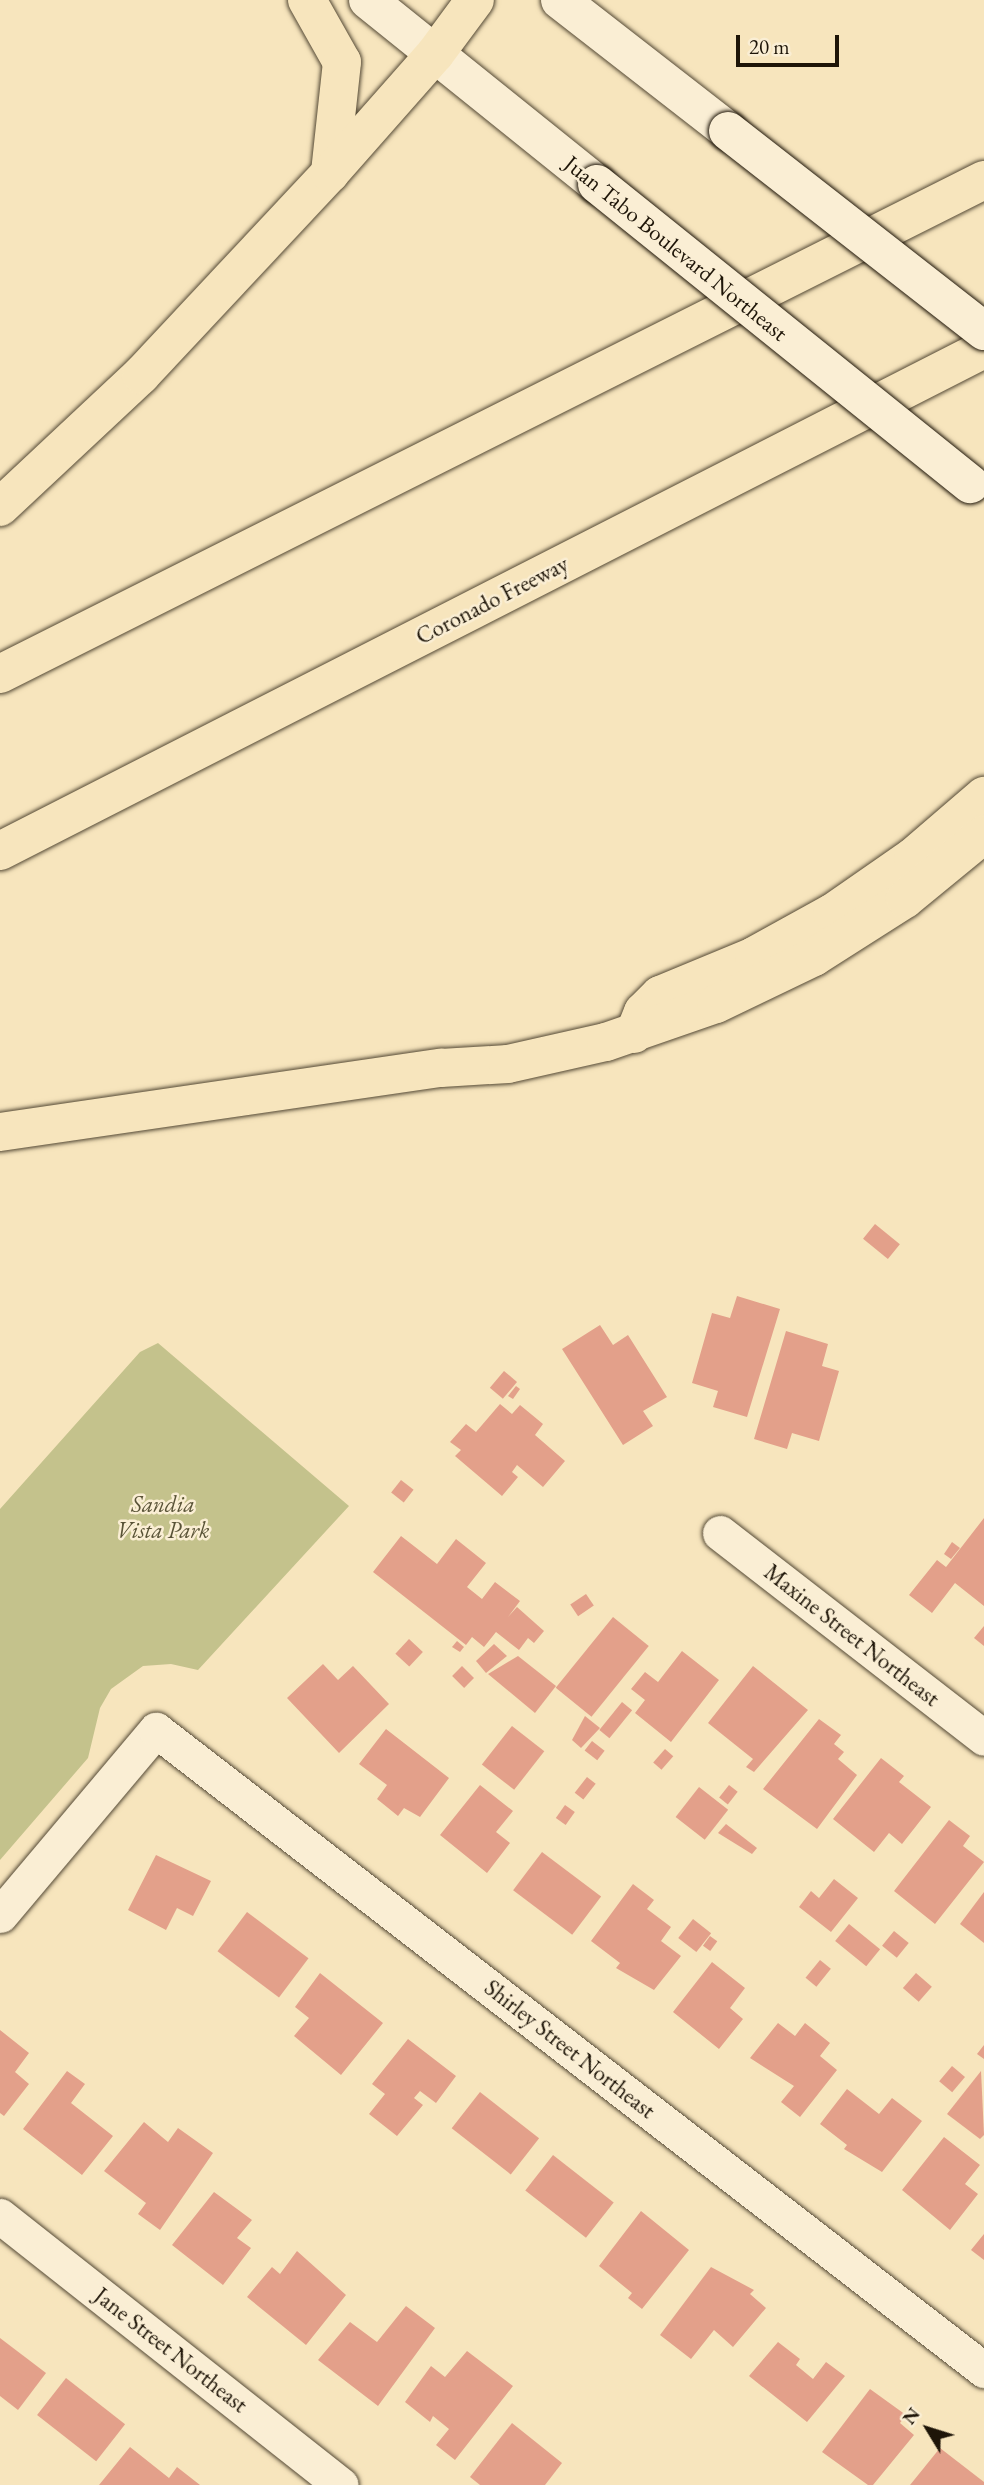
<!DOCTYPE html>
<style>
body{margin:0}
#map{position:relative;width:984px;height:2485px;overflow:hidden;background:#f7e5bd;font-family:"EB Garamond",serif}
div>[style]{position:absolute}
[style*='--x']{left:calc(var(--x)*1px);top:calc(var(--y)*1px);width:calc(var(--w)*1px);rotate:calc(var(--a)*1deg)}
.green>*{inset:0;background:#c4c28c}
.building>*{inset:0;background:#e3a08a;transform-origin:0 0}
.roads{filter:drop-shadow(0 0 2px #544935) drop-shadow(0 0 2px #544935)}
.street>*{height:35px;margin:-17.5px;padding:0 17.5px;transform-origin:17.5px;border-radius:17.5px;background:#faeed4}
.secondary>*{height:38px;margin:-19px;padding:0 19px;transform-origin:19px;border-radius:19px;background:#faeed4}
.highway>*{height:38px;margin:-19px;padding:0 19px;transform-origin:19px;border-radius:19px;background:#f7e5bd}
.bridges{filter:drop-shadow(0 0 2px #1e1508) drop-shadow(0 0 2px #1e1508)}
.secondary-bridge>*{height:38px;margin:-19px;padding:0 19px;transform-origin:19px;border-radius:19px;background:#faeed4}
span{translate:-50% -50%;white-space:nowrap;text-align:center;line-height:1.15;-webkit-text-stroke:5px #faeed4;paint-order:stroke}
.street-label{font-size:23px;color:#1e1508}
.park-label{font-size:23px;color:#585236;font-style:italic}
.north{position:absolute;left:893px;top:2394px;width:70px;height:70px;-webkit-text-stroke:5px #faeed4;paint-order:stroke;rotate:308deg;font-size:19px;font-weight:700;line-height:28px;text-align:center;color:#1e1508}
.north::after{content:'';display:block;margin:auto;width:24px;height:32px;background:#1e1508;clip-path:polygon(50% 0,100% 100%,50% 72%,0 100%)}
.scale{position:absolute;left:736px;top:35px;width:103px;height:32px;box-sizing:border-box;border:4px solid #1e1508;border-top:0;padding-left:9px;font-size:21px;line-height:24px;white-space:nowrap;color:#1e1508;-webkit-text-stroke:5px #faeed4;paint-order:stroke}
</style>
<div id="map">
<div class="green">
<div style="clip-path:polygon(158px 1343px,349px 1506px,198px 1670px,171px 1664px,143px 1666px,111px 1689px,100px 1708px,88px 1758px,0 1860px,0 1509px,140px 1352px)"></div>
</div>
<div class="building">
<div style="left:875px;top:1224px;width:32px;height:19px;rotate:39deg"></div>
<div style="clip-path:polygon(737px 1296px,780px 1309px,747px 1417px,713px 1407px,718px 1391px,692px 1383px,712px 1313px,730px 1318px)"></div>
<div style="clip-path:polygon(600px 1325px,613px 1345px,628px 1335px,667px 1397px,643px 1411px,653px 1426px,623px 1445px,562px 1349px)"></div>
<div style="clip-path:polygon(786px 1331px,828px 1344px,822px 1366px,839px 1371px,819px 1441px,792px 1433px,787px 1449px,754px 1439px)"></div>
<div style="left:504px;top:1371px;width:17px;height:22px;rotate:40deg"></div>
<div style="clip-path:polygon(516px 1386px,520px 1389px,513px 1399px,508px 1396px)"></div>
<div style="clip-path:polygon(500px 1404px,512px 1414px,520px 1405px,543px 1424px,535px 1435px,565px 1461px,543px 1487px,517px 1465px,512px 1472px,518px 1477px,502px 1496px,455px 1456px,461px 1450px,450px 1442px,466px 1424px,476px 1432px)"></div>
<div style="left:401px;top:1480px;width:16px;height:16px;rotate:38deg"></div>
<div style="clip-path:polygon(984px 1518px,984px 1606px,955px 1583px,932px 1613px,909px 1595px,937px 1560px,946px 1567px)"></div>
<div style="clip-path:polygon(401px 1536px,437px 1564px,456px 1539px,486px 1563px,467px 1587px,482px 1599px,495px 1582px,520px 1601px,508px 1617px,517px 1607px,544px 1631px,534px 1643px,528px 1638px,519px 1650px,496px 1632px,484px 1647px,472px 1637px,466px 1645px,373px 1572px)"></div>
<div style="clip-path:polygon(952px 1542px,960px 1548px,951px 1559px,944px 1554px)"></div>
<div style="left:586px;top:1594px;width:14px;height:19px;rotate:56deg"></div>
<div style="left:613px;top:1617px;width:46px;height:91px;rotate:39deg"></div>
<div style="clip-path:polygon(984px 1626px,984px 1646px,974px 1638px)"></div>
<div style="left:409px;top:1639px;width:19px;height:20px;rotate:43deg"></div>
<div style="clip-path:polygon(457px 1641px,464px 1647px,460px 1652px,452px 1647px)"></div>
<div style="clip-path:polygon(494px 1644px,507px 1656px,486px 1673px,476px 1661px)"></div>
<div style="clip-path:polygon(682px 1651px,719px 1680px,671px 1742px,635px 1713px,645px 1700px,631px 1689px,645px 1672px,658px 1682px)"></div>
<div style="clip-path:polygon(518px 1656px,556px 1686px,535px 1713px,488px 1674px)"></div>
<div style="clip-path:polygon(323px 1664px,338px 1680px,353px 1666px,389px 1704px,339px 1753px,287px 1698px)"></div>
<div style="left:462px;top:1666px;width:17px;height:14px;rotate:45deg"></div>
<div style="clip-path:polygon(753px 1666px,808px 1710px,754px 1772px,746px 1767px,753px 1759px,708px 1723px)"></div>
<div style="left:622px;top:1702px;width:13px;height:36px;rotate:39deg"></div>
<div style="clip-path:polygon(585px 1716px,600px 1728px,581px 1748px,572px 1740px)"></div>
<div style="clip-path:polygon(819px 1719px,841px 1735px,834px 1744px,844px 1752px,838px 1759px,857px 1775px,817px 1829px,763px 1789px)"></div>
<div style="left:512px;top:1726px;width:41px;height:49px;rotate:38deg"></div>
<div style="clip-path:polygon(386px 1729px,449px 1778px,420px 1817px,404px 1808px,398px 1816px,377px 1799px,387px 1785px,359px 1764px)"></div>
<div style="left:592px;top:1741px;width:16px;height:12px;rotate:38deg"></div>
<div style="left:665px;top:1749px;width:11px;height:18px;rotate:41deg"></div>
<div style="clip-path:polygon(881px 1758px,904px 1776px,899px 1782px,931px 1807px,902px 1844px,889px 1833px,874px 1852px,833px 1819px)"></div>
<div style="left:587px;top:1777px;width:11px;height:20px;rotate:38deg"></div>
<div style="clip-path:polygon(480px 1785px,513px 1811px,496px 1832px,510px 1843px,487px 1873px,440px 1835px)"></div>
<div style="left:729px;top:1785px;width:11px;height:16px;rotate:38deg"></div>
<div style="left:699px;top:1787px;width:37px;height:38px;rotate:38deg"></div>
<div style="left:565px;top:1805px;width:12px;height:16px;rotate:35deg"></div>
<div style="clip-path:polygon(949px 1820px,970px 1836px,963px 1846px,984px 1862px,935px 1924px,894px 1891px)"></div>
<div style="clip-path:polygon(726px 1824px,757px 1848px,752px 1854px,718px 1833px)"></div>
<div style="left:542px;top:1852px;width:74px;height:48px;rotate:37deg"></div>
<div style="clip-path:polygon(156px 1855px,211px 1881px,193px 1916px,177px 1908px,166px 1930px,128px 1910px)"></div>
<div style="clip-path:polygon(834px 1879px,858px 1898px,831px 1932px,799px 1907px,811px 1891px,819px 1898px)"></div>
<div style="clip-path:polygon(633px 1884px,654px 1900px,647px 1909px,671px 1927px,661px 1941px,681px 1956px,654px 1990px,616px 1968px,620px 1963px,591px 1941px)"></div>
<div style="clip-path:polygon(984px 1892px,984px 1943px,960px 1924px)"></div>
<div style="left:247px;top:1912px;width:77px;height:49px;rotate:37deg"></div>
<div style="left:693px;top:1919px;width:23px;height:24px;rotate:38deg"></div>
<div style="left:849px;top:1924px;width:40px;height:22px;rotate:39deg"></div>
<div style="left:894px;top:1931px;width:19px;height:19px;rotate:39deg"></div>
<div style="left:710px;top:1936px;width:9px;height:12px;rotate:36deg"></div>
<div style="left:820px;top:1960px;width:14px;height:23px;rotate:39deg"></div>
<div style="clip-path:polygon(712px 1962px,745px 1988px,730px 2008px,743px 2019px,719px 2049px,673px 2012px)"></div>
<div style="clip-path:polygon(320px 1973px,383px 2023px,341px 2075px,294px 2036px,309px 2018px,295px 2007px)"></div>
<div style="left:916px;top:1973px;width:21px;height:20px;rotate:41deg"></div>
<div style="clip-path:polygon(778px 2023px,795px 2036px,805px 2023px,830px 2043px,820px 2056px,837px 2070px,800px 2117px,781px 2102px,794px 2086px,750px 2058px)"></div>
<div style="clip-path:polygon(0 2030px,29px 2053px,15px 2072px,29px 2084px,4px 2116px,0 2113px)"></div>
<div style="clip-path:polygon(408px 2039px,456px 2076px,436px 2103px,420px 2091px,414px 2098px,423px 2105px,397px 2136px,369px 2114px,385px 2094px,372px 2084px)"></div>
<div style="clip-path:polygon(984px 2045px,984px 2059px,977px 2054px)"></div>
<div style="left:952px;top:2066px;width:17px;height:20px;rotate:40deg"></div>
<div style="clip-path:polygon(67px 2071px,85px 2084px,71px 2103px,113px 2136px,82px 2175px,23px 2129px)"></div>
<div style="clip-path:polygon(981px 2071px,984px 2135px,980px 2139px,947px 2114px)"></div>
<div style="clip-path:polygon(847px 2089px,879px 2114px,892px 2098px,922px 2121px,882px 2172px,844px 2149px,847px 2145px,820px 2124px)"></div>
<div style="left:480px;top:2092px;width:75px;height:46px;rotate:38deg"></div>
<div style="clip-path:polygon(144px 2122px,168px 2142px,178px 2128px,213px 2153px,160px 2230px,138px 2214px,146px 2203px,104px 2171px)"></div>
<div style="clip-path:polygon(944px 2137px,980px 2165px,965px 2184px,978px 2194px,950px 2230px,902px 2190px)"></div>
<div style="left:553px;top:2155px;width:77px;height:45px;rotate:38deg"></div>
<div style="clip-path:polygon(214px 2192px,252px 2220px,237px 2238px,251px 2248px,223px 2285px,172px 2245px)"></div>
<div style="clip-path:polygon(641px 2211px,689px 2250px,642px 2309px,628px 2298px,632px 2293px,599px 2266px)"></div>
<div style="clip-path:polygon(984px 2234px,984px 2260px,971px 2250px)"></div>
<div style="clip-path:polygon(297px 2251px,346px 2295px,306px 2345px,247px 2297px,272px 2267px,280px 2274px)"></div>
<div style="clip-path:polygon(711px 2267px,754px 2290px,750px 2294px,766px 2308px,733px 2347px,714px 2330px,691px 2359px,660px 2335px)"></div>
<div style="clip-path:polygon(406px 2306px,435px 2328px,378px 2406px,318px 2360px,350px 2322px,377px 2342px)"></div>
<div style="clip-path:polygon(0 2338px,46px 2373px,18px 2410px,0 2396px)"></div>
<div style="clip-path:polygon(778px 2342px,800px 2359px,796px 2365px,813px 2379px,826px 2362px,845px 2376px,807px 2422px,749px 2376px)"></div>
<div style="clip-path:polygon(467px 2351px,513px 2386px,455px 2460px,436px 2445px,449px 2429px,433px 2416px,430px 2422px,405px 2402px,431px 2366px,445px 2377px)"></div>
<div style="left:66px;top:2378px;width:75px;height:47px;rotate:38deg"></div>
<div style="clip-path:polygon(870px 2389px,906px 2415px,900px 2423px,914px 2435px,873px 2485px,868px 2485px,822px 2452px)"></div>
<div style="clip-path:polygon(512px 2423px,562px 2463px,545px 2485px,480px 2485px,470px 2477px)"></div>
<div style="clip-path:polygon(130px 2447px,169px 2478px,177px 2467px,200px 2485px,99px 2485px)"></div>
<div style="clip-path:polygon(940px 2448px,984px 2482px,984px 2485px,910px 2485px)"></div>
</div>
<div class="roads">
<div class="street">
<div style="--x:720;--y:1533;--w:334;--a:37.8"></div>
<div style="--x:0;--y:1915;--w:242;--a:-49.9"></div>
<div style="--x:156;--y:1730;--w:1047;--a:37.7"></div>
<div style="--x:0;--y:2216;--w:434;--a:38.3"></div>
</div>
<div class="secondary">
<div style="--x:368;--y:0;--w:294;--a:38.8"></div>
<div style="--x:560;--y:0;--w:213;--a:37.9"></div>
</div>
<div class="highway">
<div style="--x:307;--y:0;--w:71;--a:60.6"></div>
<div style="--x:342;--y:62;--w:112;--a:96.2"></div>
<div style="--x:0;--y:507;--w:193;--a:-43.1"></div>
<div style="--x:141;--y:375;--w:277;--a:-46.9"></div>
<div style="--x:330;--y:173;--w:159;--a:-48.6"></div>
<div style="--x:435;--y:54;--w:67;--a:-53.5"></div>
<div style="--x:0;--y:674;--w:1101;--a:-26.66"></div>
<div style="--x:0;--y:851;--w:1105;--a:-27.03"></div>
<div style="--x:634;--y:1034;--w:24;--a:-68"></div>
<div style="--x:643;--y:1012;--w:24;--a:-45"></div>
<div style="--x:660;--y:995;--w:102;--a:-22.5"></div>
<div style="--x:754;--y:956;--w:89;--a:-28.9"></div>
<div style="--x:832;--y:913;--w:98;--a:-34.7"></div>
<div style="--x:913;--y:857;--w:94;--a:-40.7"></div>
<div style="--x:0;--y:1132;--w:446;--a:-8.3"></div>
<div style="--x:441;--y:1068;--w:67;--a:-3.4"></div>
<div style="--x:508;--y:1064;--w:100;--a:-12.7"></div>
<div style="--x:606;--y:1042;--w:116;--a:-19.1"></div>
<div style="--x:716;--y:1004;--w:109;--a:-25.6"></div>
<div style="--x:814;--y:957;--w:108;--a:-32.5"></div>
<div style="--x:905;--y:899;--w:102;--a:-39.4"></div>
</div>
</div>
<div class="bridges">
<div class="secondary-bridge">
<div style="--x:728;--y:131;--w:325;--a:38"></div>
<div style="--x:597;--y:184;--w:479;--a:38.8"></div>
</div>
</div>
<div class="street-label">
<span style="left:676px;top:248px;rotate:39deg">Juan Tabo Boulevard Northeast</span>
<span style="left:492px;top:600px;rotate:-27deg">Coronado Freeway</span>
<span style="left:852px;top:1635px;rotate:38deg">Maxine Street Northeast</span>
<span style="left:570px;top:2049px;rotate:38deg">Shirley Street Northeast</span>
<span style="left:171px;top:2350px;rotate:38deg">Jane Street Northeast</span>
</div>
<div class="park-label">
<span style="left:163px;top:1517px">Sandia<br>Vista Park</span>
</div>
<div class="north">N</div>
<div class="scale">20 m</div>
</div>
